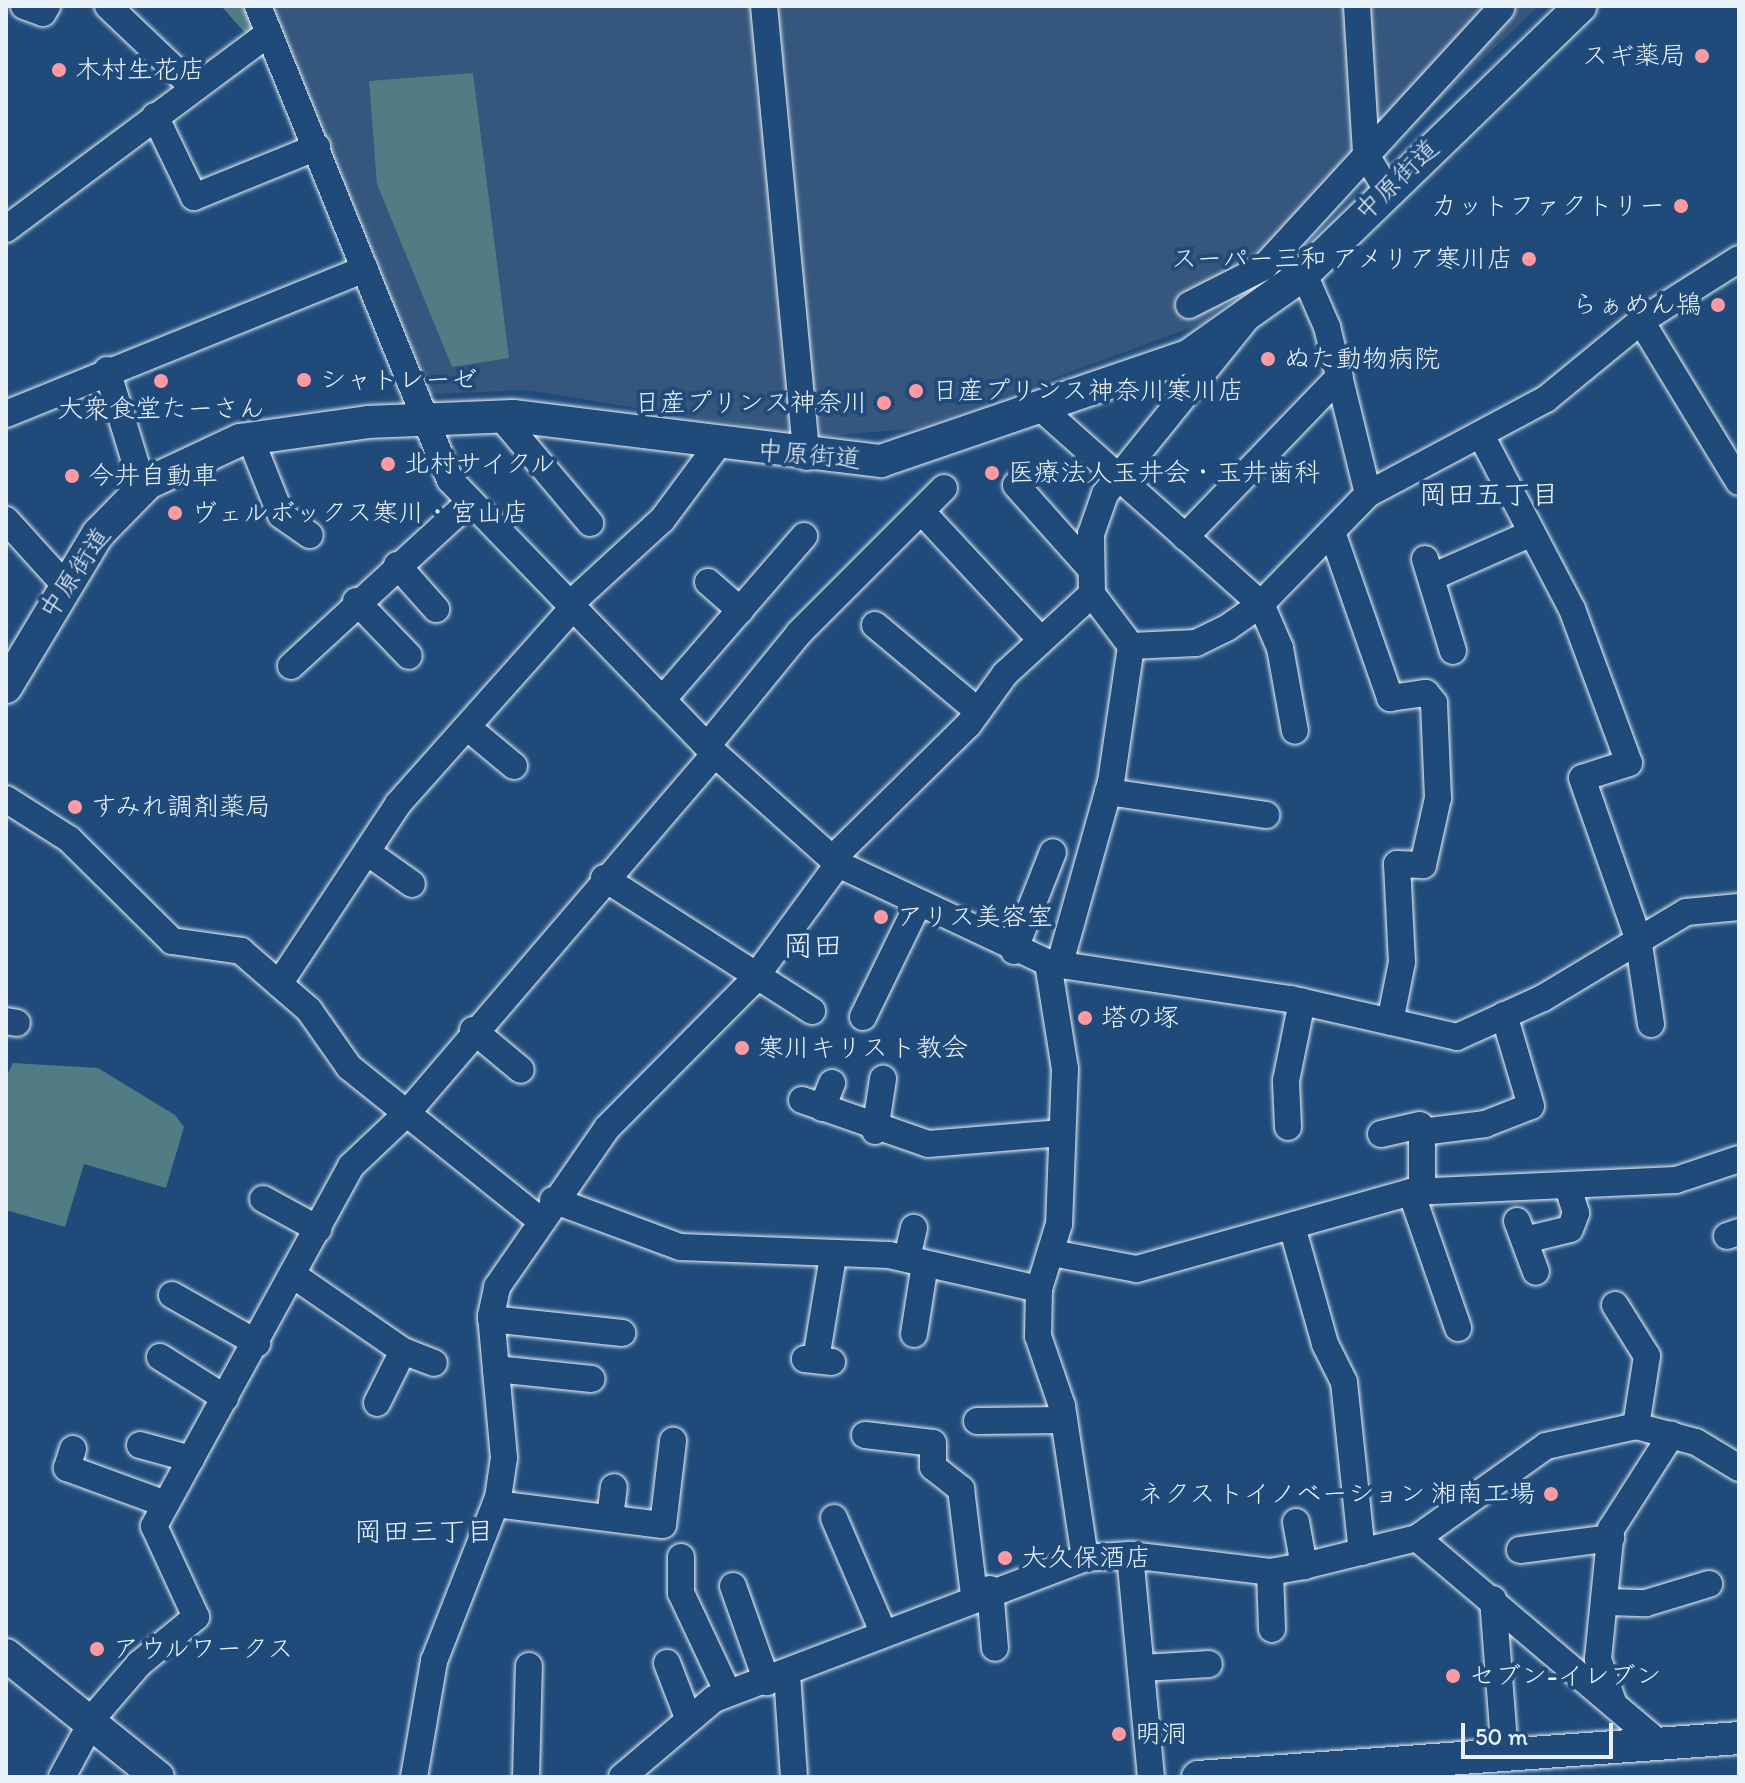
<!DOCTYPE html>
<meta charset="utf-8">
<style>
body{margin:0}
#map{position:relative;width:1745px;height:1783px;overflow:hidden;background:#1f4a7a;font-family:Itim,"Klee One",sans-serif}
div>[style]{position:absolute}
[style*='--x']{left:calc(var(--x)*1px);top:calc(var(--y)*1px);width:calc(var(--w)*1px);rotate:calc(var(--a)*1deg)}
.built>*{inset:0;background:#35577e}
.green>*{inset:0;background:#527c84}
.roads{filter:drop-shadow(0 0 2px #e8f1f8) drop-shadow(0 0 2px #e8f1f8)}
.minor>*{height:26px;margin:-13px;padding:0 13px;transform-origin:13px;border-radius:13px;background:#1f4a7a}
.major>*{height:32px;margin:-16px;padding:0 16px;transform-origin:16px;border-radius:16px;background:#1f4a7a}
.dots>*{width:22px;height:22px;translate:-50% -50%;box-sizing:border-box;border:4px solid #1f4a7a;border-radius:50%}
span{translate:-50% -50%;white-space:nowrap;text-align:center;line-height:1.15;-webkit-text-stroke:8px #1f4a7a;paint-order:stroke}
.poi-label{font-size:26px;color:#e8f1f8}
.right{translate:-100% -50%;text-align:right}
.left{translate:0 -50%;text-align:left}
.street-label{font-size:26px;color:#e8f1f8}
.neighbourhood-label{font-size:28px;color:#e8f1f8}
.quarter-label{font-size:30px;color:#e8f1f8}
.frame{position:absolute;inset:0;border:8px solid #e8f1f8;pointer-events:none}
.scale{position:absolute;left:1461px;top:1723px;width:152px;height:36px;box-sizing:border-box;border:4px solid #e8f1f8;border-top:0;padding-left:10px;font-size:24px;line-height:28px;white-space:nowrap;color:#e8f1f8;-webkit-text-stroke:6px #1f4a7a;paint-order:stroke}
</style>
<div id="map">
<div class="built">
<div style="clip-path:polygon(271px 6px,1539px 6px,1204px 323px,917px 428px,817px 437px,526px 390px,430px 394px)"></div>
</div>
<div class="green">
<div style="clip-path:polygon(221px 6px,244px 6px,254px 30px,248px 36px)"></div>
<div style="clip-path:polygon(473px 73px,509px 358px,452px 367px,377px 184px,369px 81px)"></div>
<div style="clip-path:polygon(13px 1063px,98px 1068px,175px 1115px,184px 1127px,166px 1188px,84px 1164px,65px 1227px,6px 1210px,6px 1077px)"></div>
</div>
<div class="roads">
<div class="minor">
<div style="--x:24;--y:6;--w:20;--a:20"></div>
<div style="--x:43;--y:13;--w:8;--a:-60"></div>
<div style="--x:108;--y:6;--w:119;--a:43.6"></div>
<div style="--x:258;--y:6;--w:511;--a:67.95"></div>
<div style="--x:450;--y:480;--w:381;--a:46"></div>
<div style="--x:715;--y:754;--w:165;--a:41.8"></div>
<div style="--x:838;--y:864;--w:232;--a:25.2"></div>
<div style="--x:1048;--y:963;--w:245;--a:8.5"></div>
<div style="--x:1290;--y:999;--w:171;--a:12.8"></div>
<div style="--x:1457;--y:1037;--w:94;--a:-24.4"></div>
<div style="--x:1543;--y:998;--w:167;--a:-31"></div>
<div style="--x:1686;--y:912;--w:53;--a:-5.4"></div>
<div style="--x:764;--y:6;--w:453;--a:84.6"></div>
<div style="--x:1357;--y:6;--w:149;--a:86.5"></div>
<div style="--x:1366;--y:155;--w:41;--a:59"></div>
<div style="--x:155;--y:116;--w:90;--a:64.3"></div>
<div style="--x:194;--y:197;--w:133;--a:-22.1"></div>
<div style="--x:6;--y:229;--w:328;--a:-36.7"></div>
<div style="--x:1304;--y:274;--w:58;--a:66.5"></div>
<div style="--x:1327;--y:327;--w:172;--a:76.2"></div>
<div style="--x:1189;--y:305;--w:84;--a:-26.9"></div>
<div style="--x:1264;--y:267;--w:351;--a:-47.5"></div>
<div style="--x:1641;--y:321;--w:188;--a:58.7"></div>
<div style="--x:107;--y:370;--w:123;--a:73"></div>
<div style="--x:1042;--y:409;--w:293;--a:41.7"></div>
<div style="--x:1261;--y:604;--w:48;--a:66.6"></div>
<div style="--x:1280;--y:648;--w:84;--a:79.8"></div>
<div style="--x:6;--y:414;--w:387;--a:-22"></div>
<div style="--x:500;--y:416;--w:140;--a:49.9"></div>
<div style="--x:1481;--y:435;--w:196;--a:62.4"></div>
<div style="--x:1572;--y:609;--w:164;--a:69.7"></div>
<div style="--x:1629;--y:763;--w:49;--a:162.3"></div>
<div style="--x:1582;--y:778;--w:170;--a:70.7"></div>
<div style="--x:1638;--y:938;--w:87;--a:81.4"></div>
<div style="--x:250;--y:438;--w:83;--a:68.1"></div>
<div style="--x:281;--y:515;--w:35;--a:35"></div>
<div style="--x:1016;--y:485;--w:110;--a:48.3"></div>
<div style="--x:923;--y:513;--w:172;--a:47.1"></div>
<div style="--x:6;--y:520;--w:86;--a:47.8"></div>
<div style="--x:1332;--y:532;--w:176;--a:70.7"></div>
<div style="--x:1390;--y:698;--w:36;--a:-8"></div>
<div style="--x:1426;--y:693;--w:13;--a:51"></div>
<div style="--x:1434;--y:703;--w:95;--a:87.6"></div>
<div style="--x:1438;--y:798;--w:69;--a:102.6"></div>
<div style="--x:1423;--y:865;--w:26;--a:-178"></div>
<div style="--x:1397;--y:864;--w:98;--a:87.1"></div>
<div style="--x:1402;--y:962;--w:61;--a:101.3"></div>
<div style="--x:1185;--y:537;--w:223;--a:-46.1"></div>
<div style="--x:1425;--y:559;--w:96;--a:73.1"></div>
<div style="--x:397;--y:565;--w:59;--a:48.4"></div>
<div style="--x:1432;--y:577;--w:109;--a:-23.7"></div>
<div style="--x:708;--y:582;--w:43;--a:41.2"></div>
<div style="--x:356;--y:601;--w:76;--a:46.1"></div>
<div style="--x:568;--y:606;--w:127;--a:-42.5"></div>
<div style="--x:662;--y:520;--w:92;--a:-53.4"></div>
<div style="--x:875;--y:625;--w:134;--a:39.9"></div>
<div style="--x:1131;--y:646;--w:65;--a:-2.6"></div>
<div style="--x:1196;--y:643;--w:34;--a:-26"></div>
<div style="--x:1227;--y:628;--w:42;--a:-35.2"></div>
<div style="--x:1261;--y:604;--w:153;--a:-45.8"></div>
<div style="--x:1368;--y:494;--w:202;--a:-28.1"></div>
<div style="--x:1546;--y:399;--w:123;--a:-39.4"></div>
<div style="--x:1641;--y:321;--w:116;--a:-32.3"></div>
<div style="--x:291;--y:666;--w:239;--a:-42.6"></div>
<div style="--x:662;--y:700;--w:217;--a:-49.1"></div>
<div style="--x:467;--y:727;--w:61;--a:39.7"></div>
<div style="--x:707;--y:746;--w:146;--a:-50.8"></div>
<div style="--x:799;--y:633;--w:205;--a:-45"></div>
<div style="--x:1108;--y:792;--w:160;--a:8.3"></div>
<div style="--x:6;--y:799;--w:75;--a:32.4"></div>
<div style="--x:69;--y:839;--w:145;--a:44.7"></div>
<div style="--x:172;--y:941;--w:70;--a:8.2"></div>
<div style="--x:241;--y:951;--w:90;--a:40.9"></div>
<div style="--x:309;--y:1010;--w:70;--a:54.9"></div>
<div style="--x:349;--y:1067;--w:246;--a:38.7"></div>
<div style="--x:367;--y:852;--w:55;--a:35.4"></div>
<div style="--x:832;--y:859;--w:192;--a:-44.6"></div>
<div style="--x:969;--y:724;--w:62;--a:-54.2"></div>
<div style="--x:1005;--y:674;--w:118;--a:-42.6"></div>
<div style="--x:1092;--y:594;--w:60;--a:-91"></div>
<div style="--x:1091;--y:534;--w:42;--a:-70.7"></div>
<div style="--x:1105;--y:494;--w:221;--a:-51.1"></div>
<div style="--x:604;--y:878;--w:247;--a:32.6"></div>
<div style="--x:1014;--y:951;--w:106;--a:-68.5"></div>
<div style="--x:1048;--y:963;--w:107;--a:80.9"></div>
<div style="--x:1065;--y:1069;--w:155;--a:92.2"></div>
<div style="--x:1059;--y:1224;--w:68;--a:107.1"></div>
<div style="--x:1039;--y:1289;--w:47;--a:91.2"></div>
<div style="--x:1038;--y:1336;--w:74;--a:71.1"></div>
<div style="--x:1062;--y:1406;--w:154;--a:81.4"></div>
<div style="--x:1060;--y:963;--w:188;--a:-74.3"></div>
<div style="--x:1111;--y:782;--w:137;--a:-81.6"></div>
<div style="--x:1131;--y:646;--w:65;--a:-126.9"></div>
<div style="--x:279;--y:984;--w:216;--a:-56.5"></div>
<div style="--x:398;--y:804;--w:261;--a:-48.3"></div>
<div style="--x:863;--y:1017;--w:126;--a:-64"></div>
<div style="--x:6;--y:1021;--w:11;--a:10"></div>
<div style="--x:473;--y:1030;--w:62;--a:39.8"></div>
<div style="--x:802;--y:1100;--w:133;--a:19.2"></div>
<div style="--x:928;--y:1144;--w:134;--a:-4.7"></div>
<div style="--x:822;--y:1108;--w:27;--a:-68"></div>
<div style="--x:1288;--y:1127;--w:46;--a:-92.5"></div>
<div style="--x:1286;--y:1081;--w:81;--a:-78.6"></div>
<div style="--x:875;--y:1131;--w:53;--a:-81.3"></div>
<div style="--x:1381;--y:1134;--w:40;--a:-13"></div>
<div style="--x:1422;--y:1191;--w:59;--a:-90"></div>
<div style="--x:1422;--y:1132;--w:64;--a:-7.2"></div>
<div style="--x:1485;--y:1124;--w:49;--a:-21.4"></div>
<div style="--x:1531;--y:1106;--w:95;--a:-106.5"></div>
<div style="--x:1411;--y:1192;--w:144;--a:70.9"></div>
<div style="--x:263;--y:1199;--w:63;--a:28.6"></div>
<div style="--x:553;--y:1200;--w:135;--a:20.3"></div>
<div style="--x:680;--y:1247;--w:209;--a:2.2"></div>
<div style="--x:889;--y:1255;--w:154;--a:12.8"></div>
<div style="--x:1517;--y:1221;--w:54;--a:69.6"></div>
<div style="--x:1293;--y:1230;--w:118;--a:74.3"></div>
<div style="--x:1325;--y:1344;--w:42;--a:63.4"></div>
<div style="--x:1344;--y:1382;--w:171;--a:84"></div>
<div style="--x:1727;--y:1236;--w:13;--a:-18"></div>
<div style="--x:1525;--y:1240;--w:46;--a:-13.7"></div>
<div style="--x:1570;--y:1229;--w:17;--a:-69"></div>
<div style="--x:1576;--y:1213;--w:27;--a:-107"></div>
<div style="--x:1052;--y:1253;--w:86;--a:10.7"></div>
<div style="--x:1137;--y:1269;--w:285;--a:-15.7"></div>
<div style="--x:1411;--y:1192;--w:265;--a:-2.6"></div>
<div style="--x:1676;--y:1180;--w:66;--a:-18.4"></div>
<div style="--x:907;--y:1258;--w:31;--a:-77"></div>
<div style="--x:293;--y:1275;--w:134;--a:34.6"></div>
<div style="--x:403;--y:1351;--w:58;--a:116.6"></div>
<div style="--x:172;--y:1295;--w:98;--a:29.5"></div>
<div style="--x:1615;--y:1305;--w:60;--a:57.9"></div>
<div style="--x:1647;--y:1356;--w:71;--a:98.9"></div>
<div style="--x:491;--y:1319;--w:132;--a:6.1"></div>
<div style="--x:914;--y:1334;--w:71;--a:-81.1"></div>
<div style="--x:403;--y:1351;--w:33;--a:21"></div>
<div style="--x:160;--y:1357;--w:77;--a:32.2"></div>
<div style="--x:832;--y:1362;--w:27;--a:-174"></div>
<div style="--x:805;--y:1359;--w:11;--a:0"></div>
<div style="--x:816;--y:1359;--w:104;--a:-80.6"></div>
<div style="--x:496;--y:1369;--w:96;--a:6"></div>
<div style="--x:977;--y:1421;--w:87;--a:-0.7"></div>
<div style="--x:865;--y:1435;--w:68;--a:6.7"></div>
<div style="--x:933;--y:1443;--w:24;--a:90"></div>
<div style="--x:933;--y:1467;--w:36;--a:38"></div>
<div style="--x:961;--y:1489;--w:107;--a:83"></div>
<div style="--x:140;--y:1445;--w:53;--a:15.4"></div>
<div style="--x:73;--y:1449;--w:20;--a:108"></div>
<div style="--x:67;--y:1468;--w:105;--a:20"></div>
<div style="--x:496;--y:1504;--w:168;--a:7.2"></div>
<div style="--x:663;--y:1525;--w:85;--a:-83.2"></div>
<div style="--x:610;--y:1518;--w:31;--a:-83"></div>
<div style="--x:834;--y:1518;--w:124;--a:66.7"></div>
<div style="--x:1296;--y:1522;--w:45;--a:79.7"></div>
<div style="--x:1417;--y:1538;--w:317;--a:40.3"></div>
<div style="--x:1520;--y:1550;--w:92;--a:-7.5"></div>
<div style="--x:1130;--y:1555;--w:223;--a:84.6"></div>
<div style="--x:681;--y:1557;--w:36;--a:90"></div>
<div style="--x:681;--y:1593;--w:110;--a:64.8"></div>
<div style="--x:1270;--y:1572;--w:57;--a:88"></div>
<div style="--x:733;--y:1586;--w:102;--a:70.5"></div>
<div style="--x:990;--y:1589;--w:59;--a:85.2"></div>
<div style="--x:1493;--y:1599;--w:155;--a:85.6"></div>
<div style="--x:1608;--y:1602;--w:38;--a:2"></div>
<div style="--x:1646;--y:1603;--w:66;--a:-16.8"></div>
<div style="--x:667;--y:1663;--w:56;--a:69"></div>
<div style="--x:1143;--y:1668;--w:66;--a:-3.5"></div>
<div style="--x:787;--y:1674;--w:103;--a:86.1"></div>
<div style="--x:1613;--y:1702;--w:46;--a:-109.2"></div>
<div style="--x:1598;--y:1659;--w:131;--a:-84.3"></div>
<div style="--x:1611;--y:1529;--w:112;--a:-57.4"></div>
<div style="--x:62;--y:1777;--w:72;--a:-61.6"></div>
<div style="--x:96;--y:1714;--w:66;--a:-49.3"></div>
<div style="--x:139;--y:1664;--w:74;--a:-39.5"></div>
<div style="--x:196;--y:1617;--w:100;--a:-114.8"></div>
<div style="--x:154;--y:1526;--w:410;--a:-61.3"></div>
<div style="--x:351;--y:1166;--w:77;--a:-43.4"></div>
<div style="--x:407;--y:1113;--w:473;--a:-49.4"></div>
<div style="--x:414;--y:1777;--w:118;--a:-80.2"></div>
<div style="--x:434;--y:1661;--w:175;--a:-68.6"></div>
<div style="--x:498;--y:1498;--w:40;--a:-81.5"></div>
<div style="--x:504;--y:1458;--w:143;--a:-95.2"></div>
<div style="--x:491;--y:1316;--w:30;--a:-78"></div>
<div style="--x:497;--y:1287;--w:193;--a:-55.3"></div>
<div style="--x:607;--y:1128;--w:204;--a:-45.2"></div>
<div style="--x:751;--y:983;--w:147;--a:-53.8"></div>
<div style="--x:526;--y:1777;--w:111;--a:-88.5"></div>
<div style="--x:622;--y:1777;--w:121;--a:-40.3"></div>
<div style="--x:714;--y:1699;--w:397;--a:-20.8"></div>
<div style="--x:1085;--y:1558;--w:45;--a:-3.8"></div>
<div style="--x:1130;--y:1555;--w:141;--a:6.9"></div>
<div style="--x:1270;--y:1572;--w:35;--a:-10"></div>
<div style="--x:1304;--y:1566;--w:116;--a:-13.9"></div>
<div style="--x:1417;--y:1538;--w:158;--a:-35.5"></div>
<div style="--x:1546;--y:1446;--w:92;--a:-12.5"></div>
<div style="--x:1636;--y:1426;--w:62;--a:14.9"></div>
<div style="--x:1696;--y:1442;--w:50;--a:31.2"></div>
</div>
<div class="major">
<div style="--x:6;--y:687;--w:179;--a:-59"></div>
<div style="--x:98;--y:534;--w:71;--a:-45.6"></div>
<div style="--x:148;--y:483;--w:102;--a:-25.1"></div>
<div style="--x:240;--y:440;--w:129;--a:-8"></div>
<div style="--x:368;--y:422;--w:145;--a:-2.4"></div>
<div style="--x:513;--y:416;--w:371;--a:7"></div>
<div style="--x:881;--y:461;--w:324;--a:-18.9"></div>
<div style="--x:1188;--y:356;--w:142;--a:-35.3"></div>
<div style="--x:1304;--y:274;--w:385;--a:-44.1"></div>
<div style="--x:6;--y:1655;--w:195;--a:38.8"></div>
<div style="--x:1198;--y:1777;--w:542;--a:-4.12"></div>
</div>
</div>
<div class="dots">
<div style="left:1702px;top:56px;background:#ff9aa2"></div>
<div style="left:59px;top:70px;background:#ff9aa2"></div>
<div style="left:1681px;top:206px;background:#ff9aa2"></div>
<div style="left:1529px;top:259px;background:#ff9aa2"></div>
<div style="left:1718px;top:305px;background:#ff9aa2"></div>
<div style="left:1268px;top:359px;background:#ff9aa2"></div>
<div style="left:304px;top:380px;background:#ff9aa2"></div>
<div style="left:161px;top:381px;background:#ff9aa2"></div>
<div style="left:916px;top:391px;background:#ff9aa2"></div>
<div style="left:884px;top:403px;background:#ff9aa2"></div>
<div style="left:388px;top:464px;background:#ff9aa2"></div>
<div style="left:992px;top:473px;background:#ff9aa2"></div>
<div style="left:72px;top:476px;background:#ff9aa2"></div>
<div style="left:175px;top:513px;background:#ff9aa2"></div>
<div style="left:75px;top:807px;background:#ff9aa2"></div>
<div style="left:881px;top:917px;background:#ff9aa2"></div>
<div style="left:1085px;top:1018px;background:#ff9aa2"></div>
<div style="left:742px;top:1048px;background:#ff9aa2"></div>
<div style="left:1551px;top:1494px;background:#ff9aa2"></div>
<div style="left:1005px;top:1558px;background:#ff9aa2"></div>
<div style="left:97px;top:1649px;background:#ff9aa2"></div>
<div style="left:1453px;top:1676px;background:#ff9aa2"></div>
<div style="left:1119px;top:1734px;background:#ff9aa2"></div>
</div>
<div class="poi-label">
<span class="right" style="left:1686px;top:56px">スギ薬局</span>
<span class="left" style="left:75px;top:70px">木村生花店</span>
<span class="right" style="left:1665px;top:206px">カットファクトリー</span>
<span class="right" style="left:1513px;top:259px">スーパー三和 アメリア寒川店</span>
<span class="right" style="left:1702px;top:305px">らぁめん鴇</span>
<span class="left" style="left:1284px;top:359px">ぬた動物病院</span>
<span class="left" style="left:320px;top:380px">シャトレーゼ</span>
<span class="left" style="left:932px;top:391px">日産プリンス神奈川寒川店</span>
<span class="right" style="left:868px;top:403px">日産プリンス神奈川</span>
<span style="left:161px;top:409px">大衆食堂たーさん</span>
<span class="left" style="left:404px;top:464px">北村サイクル</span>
<span class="left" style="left:1008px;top:473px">医療法人玉井会・玉井歯科</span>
<span class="left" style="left:88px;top:476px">今井自動車</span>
<span class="left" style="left:191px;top:513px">ヴェルボックス寒川・宮山店</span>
<span class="left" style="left:91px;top:807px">すみれ調剤薬局</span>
<span class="left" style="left:897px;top:917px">アリス美容室</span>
<span class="left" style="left:1101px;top:1018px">塔の塚</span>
<span class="left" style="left:758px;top:1048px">寒川キリスト教会</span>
<span class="right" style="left:1535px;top:1494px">ネクストイノベーション 湘南工場</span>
<span class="left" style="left:1021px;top:1558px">大久保酒店</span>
<span class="left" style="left:113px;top:1649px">アウルワークス</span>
<span class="left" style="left:1469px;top:1676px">セブン-イレブン</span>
<span class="left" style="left:1135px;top:1734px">明洞</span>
</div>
<div class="street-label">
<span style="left:1397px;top:180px;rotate:-44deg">中原街道</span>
<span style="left:809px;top:455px;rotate:5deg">中原街道</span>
<span style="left:75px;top:573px;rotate:-56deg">中原街道</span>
</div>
<div class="neighbourhood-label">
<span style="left:1489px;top:494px">岡田五丁目</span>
<span style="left:424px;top:1531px">岡田三丁目</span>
</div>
<div class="quarter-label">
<span style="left:813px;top:946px">岡田</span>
</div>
<div class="frame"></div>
<div class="scale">50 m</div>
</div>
